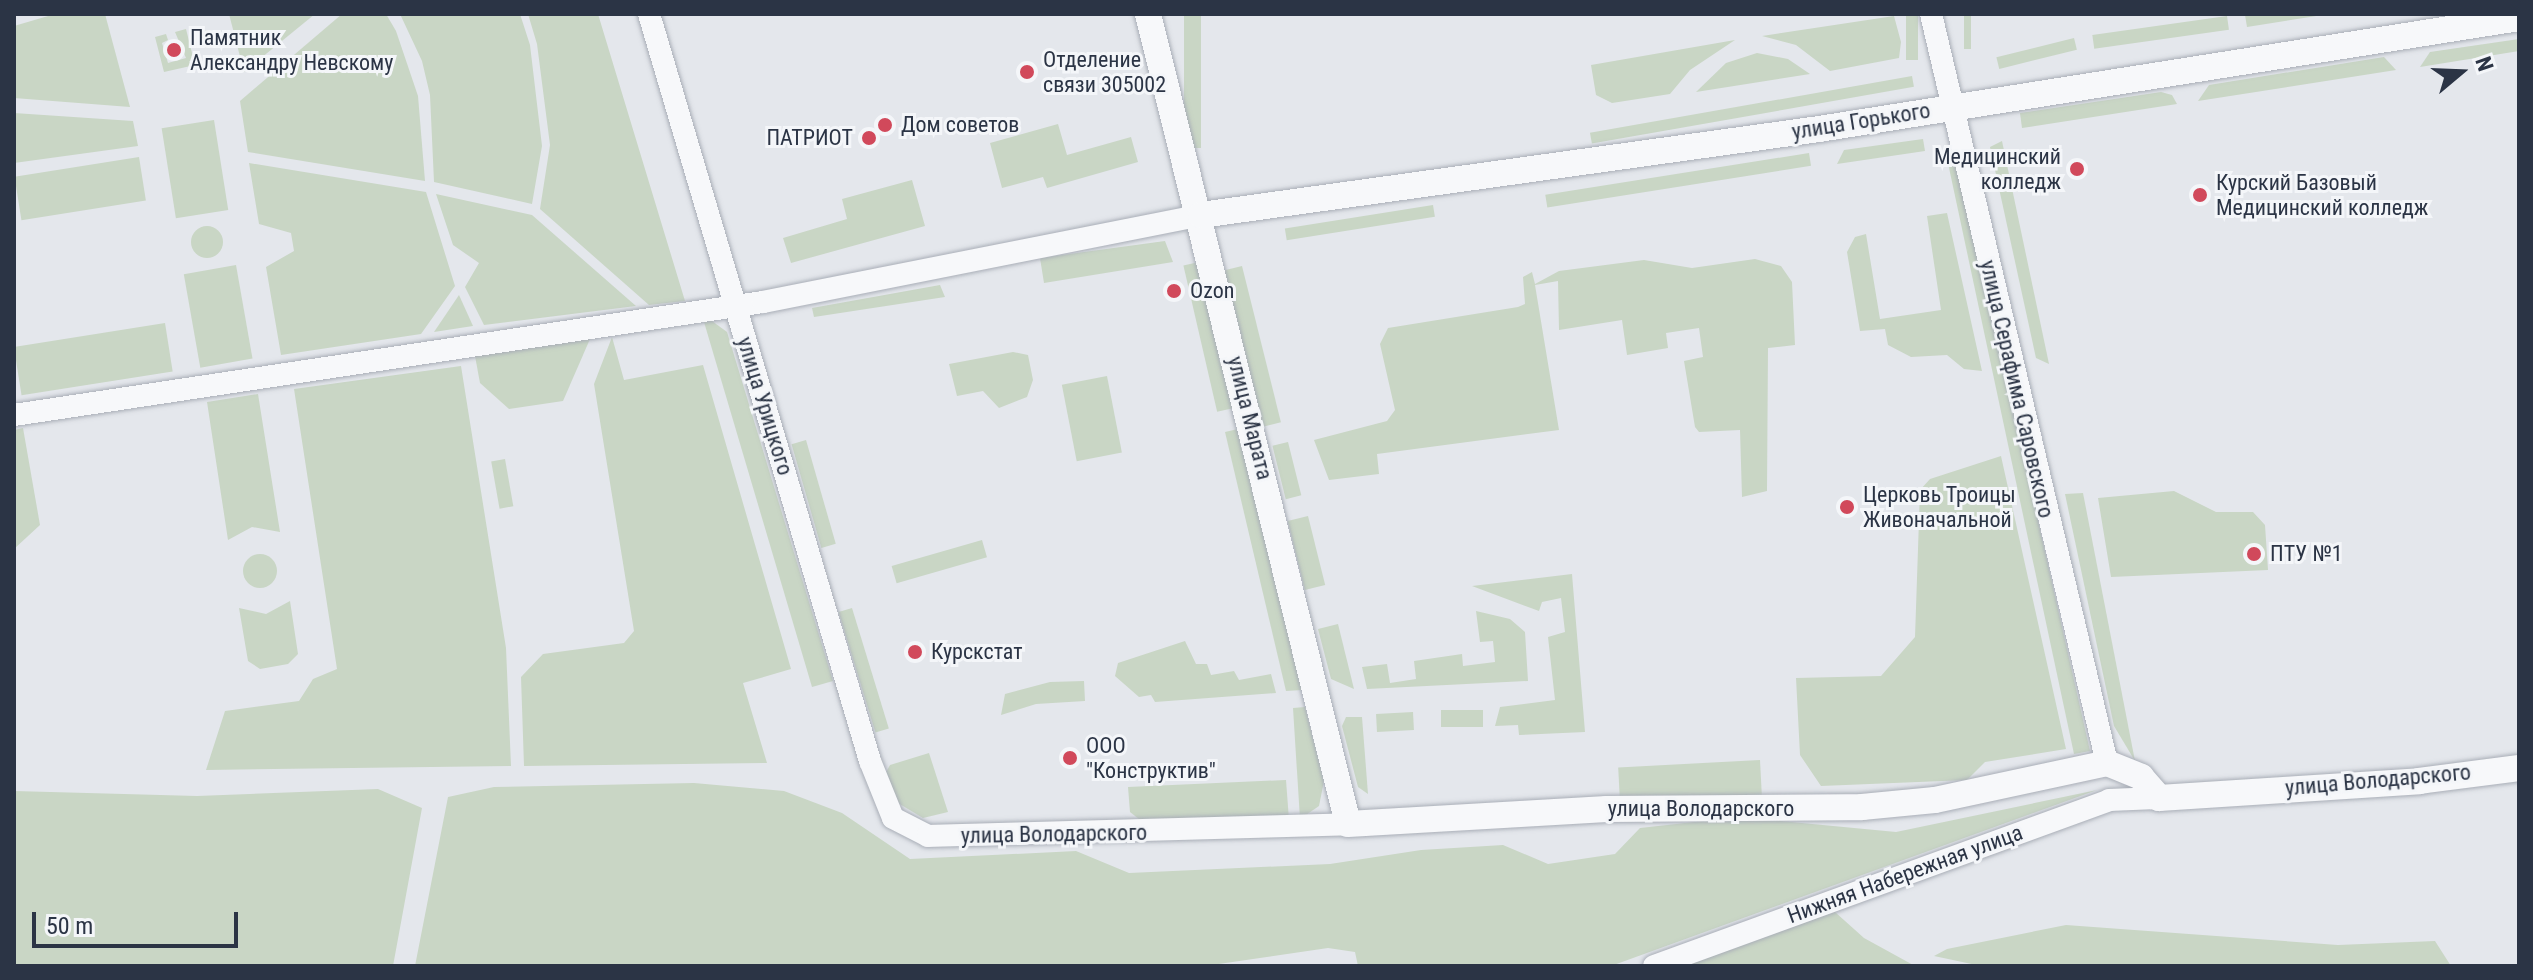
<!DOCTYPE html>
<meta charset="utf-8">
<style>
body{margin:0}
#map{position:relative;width:2533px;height:980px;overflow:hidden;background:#e4e7ec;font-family:"Roboto Condensed",sans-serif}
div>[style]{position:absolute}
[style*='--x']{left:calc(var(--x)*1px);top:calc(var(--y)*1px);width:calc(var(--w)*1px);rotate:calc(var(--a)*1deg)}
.green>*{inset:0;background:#c9d6c5;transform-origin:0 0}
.round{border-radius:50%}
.roads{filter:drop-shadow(0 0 2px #a9aeb7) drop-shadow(0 0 2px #a9aeb7)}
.minor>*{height:22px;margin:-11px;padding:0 11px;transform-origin:11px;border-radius:11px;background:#f7f8fa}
.tertiary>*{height:26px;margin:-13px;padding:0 13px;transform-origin:13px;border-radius:13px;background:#f7f8fa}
.dots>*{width:22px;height:22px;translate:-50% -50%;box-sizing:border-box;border:4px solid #f4f6f9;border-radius:50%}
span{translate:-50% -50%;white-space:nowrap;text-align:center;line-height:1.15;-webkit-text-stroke:6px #f4f6f9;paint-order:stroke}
.poi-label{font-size:22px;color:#2b3445}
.left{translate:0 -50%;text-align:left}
.right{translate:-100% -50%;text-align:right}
.street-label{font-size:22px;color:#2b3445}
.frame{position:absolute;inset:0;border:16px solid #2b3445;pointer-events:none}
.north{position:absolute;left:2421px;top:32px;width:80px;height:80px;-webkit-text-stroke:6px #f4f6f9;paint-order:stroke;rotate:71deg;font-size:22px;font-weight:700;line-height:32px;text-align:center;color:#2b3445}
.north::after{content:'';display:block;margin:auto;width:28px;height:36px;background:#2b3445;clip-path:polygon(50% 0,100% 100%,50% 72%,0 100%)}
.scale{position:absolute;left:32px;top:912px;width:206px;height:36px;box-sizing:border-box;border:4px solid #2b3445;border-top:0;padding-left:10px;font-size:24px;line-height:28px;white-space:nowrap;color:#2b3445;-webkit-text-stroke:6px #f4f6f9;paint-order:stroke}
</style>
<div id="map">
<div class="green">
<div style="clip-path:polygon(55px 14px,105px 14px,130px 107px,14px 98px,14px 26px)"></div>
<div style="clip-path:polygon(229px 14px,315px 14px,244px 72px)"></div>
<div style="clip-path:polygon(342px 14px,386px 14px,396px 31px,418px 96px,425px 181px,248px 152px,240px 101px)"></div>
<div style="clip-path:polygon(400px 14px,520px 14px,530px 45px,542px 146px,532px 204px,434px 182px,430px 95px,422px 61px)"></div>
<div style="clip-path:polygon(528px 14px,598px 14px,685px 301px,649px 305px,540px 209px,550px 145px,537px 44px)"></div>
<div style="left:1184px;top:14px;width:17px;height:134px"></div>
<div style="left:1906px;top:14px;width:12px;height:46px"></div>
<div style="left:1964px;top:14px;width:7px;height:35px"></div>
<div style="clip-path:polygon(2251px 14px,2329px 14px,2247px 27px,2245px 15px)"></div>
<div style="clip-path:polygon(1894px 16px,1901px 42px,1899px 58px,1830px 71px,1796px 45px,1762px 36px)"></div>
<div style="left:2227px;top:16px;width:14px;height:136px;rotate:82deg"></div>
<div style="clip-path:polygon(186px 29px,195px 65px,164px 72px,155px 37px,166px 34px,168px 40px,162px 43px,168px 63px,186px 58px,175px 32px)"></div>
<div style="left:2074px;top:38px;width:12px;height:80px;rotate:76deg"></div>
<div style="clip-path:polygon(2519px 39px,2519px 51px,2420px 67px,2430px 52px)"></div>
<div style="clip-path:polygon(1735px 40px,1690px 70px,1670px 94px,1612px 103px,1596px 95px,1591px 65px)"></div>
<div style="clip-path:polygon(1757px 53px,1788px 59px,1810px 74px,1696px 92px,1726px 63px)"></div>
<div style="clip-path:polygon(2384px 57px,2396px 70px,2198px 101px,2209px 85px)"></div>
<div style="left:1912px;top:76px;width:11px;height:327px;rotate:80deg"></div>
<div style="clip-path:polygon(2161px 92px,2172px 95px,2177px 104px,2022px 128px,2020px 113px)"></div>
<div style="clip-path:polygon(14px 113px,133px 121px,138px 146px,14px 163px)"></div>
<div style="left:214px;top:120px;width:91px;height:53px;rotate:81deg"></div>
<div style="clip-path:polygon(1058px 124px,1067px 155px,1131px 137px,1138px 162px,1047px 188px,1043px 177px,1002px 188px,990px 143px)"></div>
<div style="clip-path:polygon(1923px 139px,1925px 151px,1837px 164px,1844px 150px)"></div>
<div style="clip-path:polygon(2002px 141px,2049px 364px,2036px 358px,1990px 147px)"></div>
<div style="left:1809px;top:153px;width:13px;height:267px;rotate:81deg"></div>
<div style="left:139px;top:157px;width:44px;height:126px;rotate:81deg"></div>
<div style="clip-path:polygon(1957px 161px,2090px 751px,2074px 754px,1948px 163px)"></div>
<div style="clip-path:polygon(249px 163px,426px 192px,455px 286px,421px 334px,281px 355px,266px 267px,294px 251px,291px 233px,259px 224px)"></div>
<div style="clip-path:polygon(912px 180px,925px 226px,791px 263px,783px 238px,847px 219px,842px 199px)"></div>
<div style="clip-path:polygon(436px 194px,532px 215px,636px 306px,484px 325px,465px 287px,479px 263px,453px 245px)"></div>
<div style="left:1433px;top:205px;width:12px;height:150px;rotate:81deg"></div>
<div style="clip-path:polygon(1947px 213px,1982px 371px,1964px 369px,1947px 355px,1911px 357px,1888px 345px,1885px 329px,1860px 331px,1847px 252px,1855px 237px,1866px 234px,1880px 319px,1941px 310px,1927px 216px)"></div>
<div class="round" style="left:191px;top:226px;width:32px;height:32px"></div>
<div style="clip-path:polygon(1165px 241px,1173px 262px,1044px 283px,1040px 258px)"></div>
<div style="clip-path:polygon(1755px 259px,1781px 266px,1792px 282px,1795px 345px,1768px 348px,1767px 491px,1742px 497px,1740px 430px,1699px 432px,1695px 427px,1684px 361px,1703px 357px,1699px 328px,1666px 333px,1668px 348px,1627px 355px,1622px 320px,1559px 330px,1558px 281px,1535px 285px,1559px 430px,1377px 454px,1379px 474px,1329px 480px,1314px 440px,1387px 421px,1395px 410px,1380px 344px,1388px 328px,1518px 307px,1525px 304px,1523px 277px,1532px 272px,1535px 284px,1559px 271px,1644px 260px,1692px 268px)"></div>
<div style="left:1199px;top:262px;width:150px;height:16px;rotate:77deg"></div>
<div style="left:236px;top:265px;width:95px;height:53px;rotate:80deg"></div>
<div style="left:1242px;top:266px;width:161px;height:22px;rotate:76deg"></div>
<div style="clip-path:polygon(940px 285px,945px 297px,814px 317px,812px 308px)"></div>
<div style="clip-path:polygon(459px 295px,473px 326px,434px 332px)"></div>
<div style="clip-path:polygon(712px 321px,727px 332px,833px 681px,812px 687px,704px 322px)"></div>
<div style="left:165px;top:323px;width:49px;height:153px;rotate:81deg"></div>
<div style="clip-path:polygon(612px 337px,624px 380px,703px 365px,791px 669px,743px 683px,767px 763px,524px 766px,521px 677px,543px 654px,624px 643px,634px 631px,594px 384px)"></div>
<div style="clip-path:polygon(590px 339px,563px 401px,509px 409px,480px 383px,475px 356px)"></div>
<div style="clip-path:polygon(1013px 352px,1028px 355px,1033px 380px,1027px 397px,999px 408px,983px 391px,957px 396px,949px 364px)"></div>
<div style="clip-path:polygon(461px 366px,506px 648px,511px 766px,206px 770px,225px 711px,299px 701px,313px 679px,337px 669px,294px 389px)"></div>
<div style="left:1107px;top:376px;width:78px;height:46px;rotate:79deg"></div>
<div style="clip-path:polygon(258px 394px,280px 532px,252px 527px,228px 540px,207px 402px)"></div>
<div style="clip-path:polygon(23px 428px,40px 525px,14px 549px,14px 430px)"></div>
<div style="clip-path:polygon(1238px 429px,1302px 690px,1286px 691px,1225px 432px)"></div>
<div style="left:806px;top:440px;width:108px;height:15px;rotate:74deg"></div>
<div style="left:1288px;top:442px;width:55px;height:16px;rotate:76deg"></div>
<div style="clip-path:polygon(2001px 456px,2066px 749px,1985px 762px,1967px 780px,1821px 786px,1800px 755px,1796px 678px,1881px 676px,1915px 637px,1920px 490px,1930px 479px)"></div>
<div style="left:505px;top:459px;width:48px;height:14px;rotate:80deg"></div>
<div style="clip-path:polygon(2174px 491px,2216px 512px,2253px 512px,2265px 525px,2268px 570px,2111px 577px,2098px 498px)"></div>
<div style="clip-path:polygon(2083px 493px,2135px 761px,2114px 726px,2065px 494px)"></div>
<div style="left:1308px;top:516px;width:71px;height:21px;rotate:76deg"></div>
<div style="left:982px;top:540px;width:18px;height:94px;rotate:74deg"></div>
<div class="round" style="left:243px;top:554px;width:34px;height:34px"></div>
<div style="clip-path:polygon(1572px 574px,1585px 732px,1519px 735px,1518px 725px,1495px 726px,1500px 707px,1555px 700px,1548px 637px,1565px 632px,1561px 598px,1542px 602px,1539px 611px,1472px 586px)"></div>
<div style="clip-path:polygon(290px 601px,298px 654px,288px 664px,260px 669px,248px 661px,239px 608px,266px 614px)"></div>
<div style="left:852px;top:608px;width:126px;height:14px;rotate:73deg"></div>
<div style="clip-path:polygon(1476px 611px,1510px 619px,1525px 632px,1528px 681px,1367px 689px,1362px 667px,1387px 664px,1390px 683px,1416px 679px,1414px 661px,1462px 654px,1463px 666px,1495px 662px,1493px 641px,1480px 642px)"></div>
<div style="clip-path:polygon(1338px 624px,1354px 689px,1331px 679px,1318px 629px)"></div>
<div style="clip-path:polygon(1185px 641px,1196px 664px,1207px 664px,1211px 675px,1234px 671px,1239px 680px,1271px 674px,1276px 693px,1155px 702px,1151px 695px,1139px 697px,1115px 676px,1118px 663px)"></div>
<div style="clip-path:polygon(1084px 681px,1085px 701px,1036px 704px,1001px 715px,1005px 694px,1050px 682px)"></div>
<div style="clip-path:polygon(1305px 707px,1324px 781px,1319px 806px,1300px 819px,1293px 708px)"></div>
<div style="left:1483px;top:710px;width:17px;height:42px;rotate:90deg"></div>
<div style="left:1413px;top:712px;width:18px;height:37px;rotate:87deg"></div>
<div style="clip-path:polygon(1346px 717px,1362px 717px,1368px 794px,1358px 787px,1342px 726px)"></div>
<div style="clip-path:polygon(929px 753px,948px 812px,923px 818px,893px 800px,885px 774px,890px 765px)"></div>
<div style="left:1760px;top:760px;width:38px;height:142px;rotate:87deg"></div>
<div style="clip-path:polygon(1286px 780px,1289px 820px,1144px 823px,1130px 812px,1128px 787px)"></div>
<div style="clip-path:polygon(694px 783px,784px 791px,842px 813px,910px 859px,1076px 851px,1129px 873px,1330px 864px,1421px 850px,1503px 845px,1548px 864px,1615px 854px,1640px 828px,1739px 817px,1896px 832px,2097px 790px,1611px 966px,1358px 966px,1355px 952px,1328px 948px,1205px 966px,415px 966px,448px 797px,494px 787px)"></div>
<div style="clip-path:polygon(378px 789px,422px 808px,393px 966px,14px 966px,14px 791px,197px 796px)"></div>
<div style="clip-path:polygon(1835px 912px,1864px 938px,1915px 966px,1682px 966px)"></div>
<div style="clip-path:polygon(2066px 925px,2338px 945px,2435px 941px,2451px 966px,1981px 966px,1934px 956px,1947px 949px)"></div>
</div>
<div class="roads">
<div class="minor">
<div style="--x:649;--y:14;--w:779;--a:73.52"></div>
<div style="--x:870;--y:761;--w:61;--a:68"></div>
<div style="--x:893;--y:818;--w:39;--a:27"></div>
<div style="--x:928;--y:836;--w:420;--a:-1.6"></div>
<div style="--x:1931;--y:14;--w:769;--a:76.78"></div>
<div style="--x:14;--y:415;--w:757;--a:-8.58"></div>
<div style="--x:763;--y:302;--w:447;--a:-11.2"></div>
<div style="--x:1654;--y:966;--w:484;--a:-20"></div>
<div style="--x:2109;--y:800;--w:50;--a:-2.3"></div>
</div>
<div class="tertiary">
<div style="--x:1148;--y:14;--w:834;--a:76.13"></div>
<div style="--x:1348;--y:824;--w:259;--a:-3.3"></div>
<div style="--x:1607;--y:809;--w:255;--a:-0.4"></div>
<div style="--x:1862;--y:807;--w:73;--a:-5.5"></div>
<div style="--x:1935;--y:800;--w:176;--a:-12.1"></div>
<div style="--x:2107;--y:763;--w:37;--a:22"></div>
<div style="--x:2141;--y:777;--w:28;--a:49"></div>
<div style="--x:2159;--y:798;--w:261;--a:-3.7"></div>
<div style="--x:2419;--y:781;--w:101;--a:-7.4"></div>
<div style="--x:1201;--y:215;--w:624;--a:-7.92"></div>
<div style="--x:1819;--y:129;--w:709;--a:-9.01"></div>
</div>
</div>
<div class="dots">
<div style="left:174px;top:50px;background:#d1495b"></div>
<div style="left:1027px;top:72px;background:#d1495b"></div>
<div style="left:885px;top:125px;background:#d1495b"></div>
<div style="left:869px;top:138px;background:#d1495b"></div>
<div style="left:2077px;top:169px;background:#d1495b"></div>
<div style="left:2200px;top:195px;background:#d1495b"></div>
<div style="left:1174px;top:291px;background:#d1495b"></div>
<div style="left:1847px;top:507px;background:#d1495b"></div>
<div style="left:2254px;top:554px;background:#d1495b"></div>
<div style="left:915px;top:652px;background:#d1495b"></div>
<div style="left:1070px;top:758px;background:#d1495b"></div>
</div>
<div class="poi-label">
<span class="left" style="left:190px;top:50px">Памятник<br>Александру Невскому</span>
<span class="left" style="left:1043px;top:72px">Отделение<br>связи 305002</span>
<span class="left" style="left:901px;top:125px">Дом советов</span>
<span class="right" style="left:853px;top:138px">ПАТРИОТ</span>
<span class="right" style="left:2061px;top:169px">Медицинский<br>колледж</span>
<span class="left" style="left:2216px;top:195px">Курский Базовый<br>Медицинский колледж</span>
<span class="left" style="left:1190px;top:291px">Ozon</span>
<span class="left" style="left:1863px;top:507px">Церковь Троицы<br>Живоначальной</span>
<span class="left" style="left:2270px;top:554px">ПТУ №1</span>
<span class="left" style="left:931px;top:652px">Курскстат</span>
<span class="left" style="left:1086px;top:758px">ООО<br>"Конструктив"</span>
</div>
<div class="street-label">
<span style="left:1861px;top:121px;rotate:-9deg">улица Горького</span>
<span style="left:2017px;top:389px;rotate:77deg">улица Серафима Саровского</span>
<span style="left:765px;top:406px;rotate:73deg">улица Урицкого</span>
<span style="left:1250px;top:418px;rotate:76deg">улица Марата</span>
<span style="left:2378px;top:780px;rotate:-5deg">улица Володарского</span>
<span style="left:1701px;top:809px">улица Володарского</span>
<span style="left:1054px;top:834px;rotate:-1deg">улица Володарского</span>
<span style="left:1905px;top:874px;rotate:-20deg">Нижняя Набережная улица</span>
</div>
<div class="frame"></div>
<div class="north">N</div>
<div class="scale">50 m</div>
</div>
